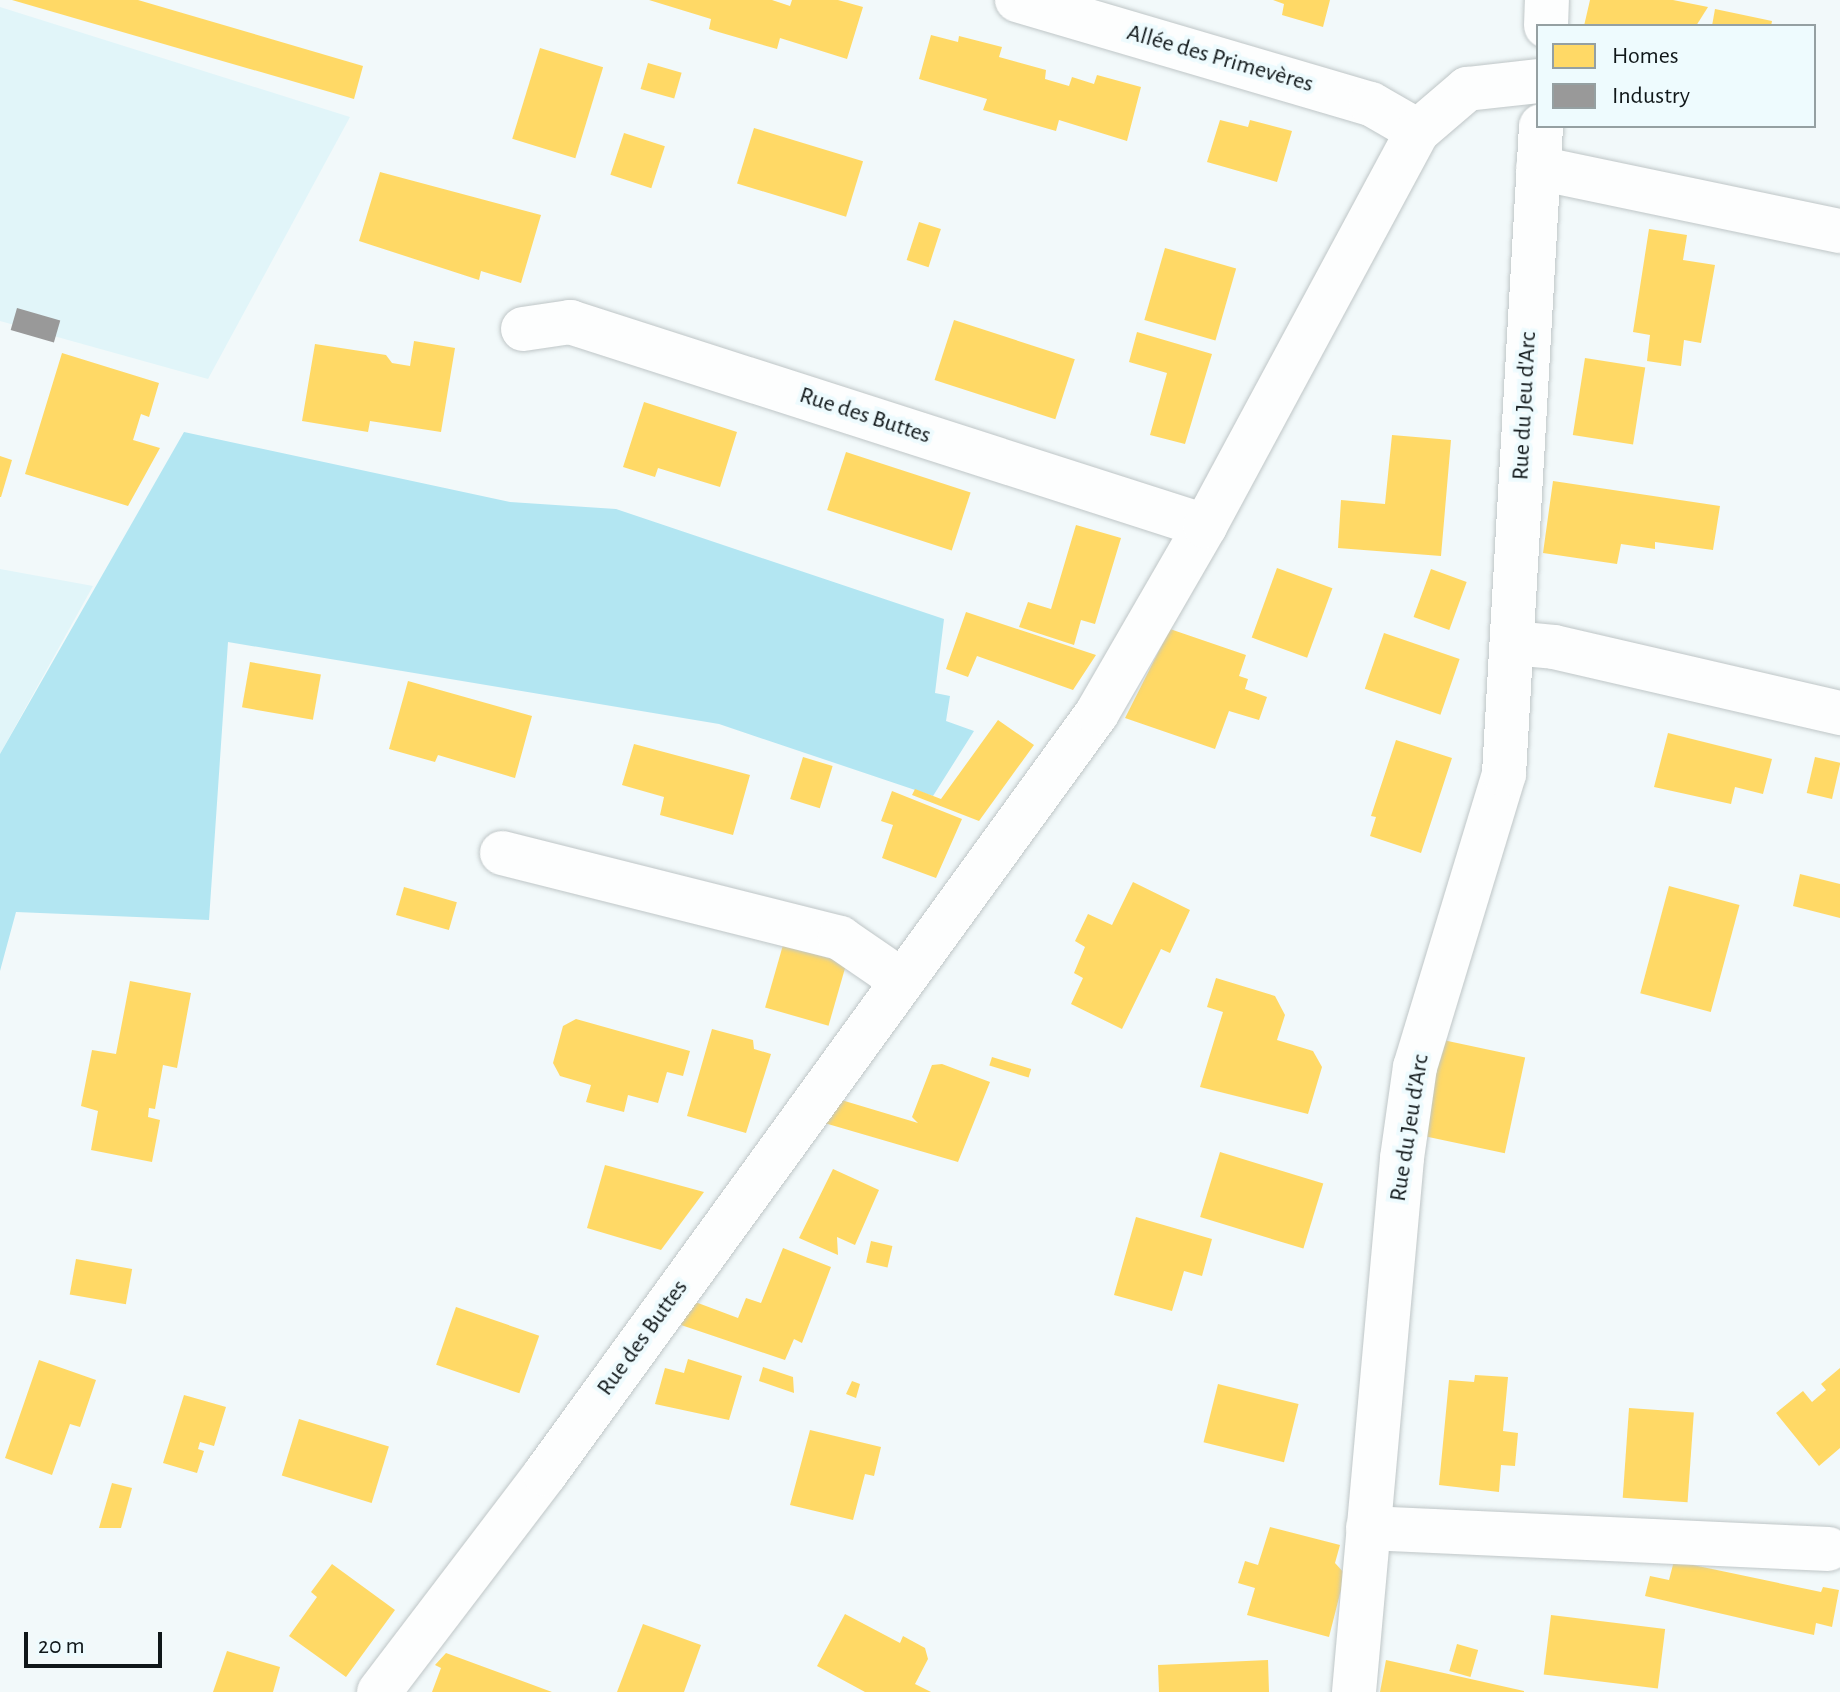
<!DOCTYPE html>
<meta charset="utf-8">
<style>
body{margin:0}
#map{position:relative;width:1840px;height:1692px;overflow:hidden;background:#f2f9fa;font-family:"Alegreya Sans",sans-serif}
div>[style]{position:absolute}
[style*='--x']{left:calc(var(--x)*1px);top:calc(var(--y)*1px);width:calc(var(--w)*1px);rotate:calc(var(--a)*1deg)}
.built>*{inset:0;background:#e1f5f9}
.green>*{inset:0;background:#b3e6f2}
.homes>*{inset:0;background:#ffd966;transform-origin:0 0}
.industry>*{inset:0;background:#999;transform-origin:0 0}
.roads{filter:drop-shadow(0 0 2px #bfc6c7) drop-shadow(0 0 2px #bfc6c7)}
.minor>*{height:44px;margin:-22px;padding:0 22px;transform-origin:22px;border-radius:22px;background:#fdfefe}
span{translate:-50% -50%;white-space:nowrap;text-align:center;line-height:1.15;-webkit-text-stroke:8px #eefbfe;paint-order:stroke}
.street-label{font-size:24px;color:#101719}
.legend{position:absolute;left:1536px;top:24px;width:280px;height:104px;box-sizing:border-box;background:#eefbfe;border:2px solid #95a0a2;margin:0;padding:10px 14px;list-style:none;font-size:24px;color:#101719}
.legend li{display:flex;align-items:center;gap:16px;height:40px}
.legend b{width:40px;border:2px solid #95a0a2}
.scale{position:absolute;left:24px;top:1632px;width:138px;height:36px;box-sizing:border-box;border:4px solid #101719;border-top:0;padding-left:10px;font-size:24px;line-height:28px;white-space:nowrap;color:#101719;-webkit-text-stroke:6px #eefbfe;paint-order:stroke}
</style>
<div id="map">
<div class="built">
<div style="clip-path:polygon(0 7px,350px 117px,208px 379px,0 321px)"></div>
<div style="clip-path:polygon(0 569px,93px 586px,0 754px)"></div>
</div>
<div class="green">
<div style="clip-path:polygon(184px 432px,510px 502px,616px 509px,944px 619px,935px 693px,950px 696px,946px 721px,974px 731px,933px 796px,719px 724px,228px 642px,209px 920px,16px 912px,0 971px,0 754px)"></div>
</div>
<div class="homes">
<div style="clip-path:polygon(12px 0,138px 0,363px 66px,354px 99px)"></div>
<div style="clip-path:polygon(649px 0,772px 0,790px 6px,792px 0,838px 0,863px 7px,847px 59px,780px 38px,777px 49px,715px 31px,709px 29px,711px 19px)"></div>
<div style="clip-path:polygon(1273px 0,1330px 0,1323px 27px,1282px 15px,1284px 4px)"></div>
<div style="clip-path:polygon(1590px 0,1673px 0,1708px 7px,1696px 26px,1584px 26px)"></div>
<div style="clip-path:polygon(1715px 9px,1772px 21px,1771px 26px,1712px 26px)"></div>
<div style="clip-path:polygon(931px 35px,958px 42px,959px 36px,1002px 47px,999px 57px,1046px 70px,1045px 79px,1069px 86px,1072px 77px,1094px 84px,1097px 75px,1141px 87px,1127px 141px,1059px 120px,1056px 131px,983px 110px,987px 99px,919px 79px)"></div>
<div style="left:540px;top:48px;width:66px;height:95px;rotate:17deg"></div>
<div style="left:648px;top:63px;width:35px;height:27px;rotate:16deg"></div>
<div style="clip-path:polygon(1220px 120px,1248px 127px,1250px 120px,1292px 131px,1277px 182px,1207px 162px)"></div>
<div style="left:754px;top:128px;width:114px;height:58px;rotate:17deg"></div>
<div style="left:624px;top:133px;width:43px;height:44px;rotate:18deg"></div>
<div style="clip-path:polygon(380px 172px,541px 215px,521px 283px,481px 271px,479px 280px,359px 241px)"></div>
<div style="left:919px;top:222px;width:23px;height:40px;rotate:18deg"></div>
<div style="clip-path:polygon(1649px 229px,1687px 235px,1683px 260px,1715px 265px,1701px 343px,1684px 340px,1681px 366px,1647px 361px,1650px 335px,1633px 332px)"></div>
<div style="left:1165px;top:248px;width:74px;height:75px;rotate:16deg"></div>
<div style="left:954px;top:320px;width:127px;height:63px;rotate:18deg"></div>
<div style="clip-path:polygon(1137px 332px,1212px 354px,1185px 444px,1150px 435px,1167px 373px,1129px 362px)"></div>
<div style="clip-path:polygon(414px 341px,455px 348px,441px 432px,370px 421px,368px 432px,302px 421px,315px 344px,386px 355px,392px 363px,410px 366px)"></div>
<div style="clip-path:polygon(62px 353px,159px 383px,149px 417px,141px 414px,133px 440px,160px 448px,128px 506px,25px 474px)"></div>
<div style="left:1585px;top:358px;width:61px;height:78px;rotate:9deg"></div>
<div style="clip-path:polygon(644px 402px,737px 432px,720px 487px,658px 468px,655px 477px,623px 467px)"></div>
<div style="clip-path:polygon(1392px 435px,1451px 440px,1441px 556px,1338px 548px,1341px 500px,1385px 504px)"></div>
<div style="left:846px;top:452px;width:131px;height:61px;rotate:18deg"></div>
<div style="clip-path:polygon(0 456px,12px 460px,1px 497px,0 497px)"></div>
<div style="clip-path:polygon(1553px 481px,1720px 506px,1713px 550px,1655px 542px,1655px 549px,1621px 544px,1617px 564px,1543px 553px)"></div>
<div style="clip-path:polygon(1076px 525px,1121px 538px,1095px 624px,1081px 620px,1074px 645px,1019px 627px,1028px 602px,1051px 609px)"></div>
<div style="left:1277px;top:568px;width:59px;height:74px;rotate:20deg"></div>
<div style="left:1431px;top:569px;width:38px;height:51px;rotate:20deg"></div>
<div style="clip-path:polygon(966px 612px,1096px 655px,1073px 690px,977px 656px,968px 677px,946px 669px)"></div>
<div style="clip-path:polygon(1170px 629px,1246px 655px,1239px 676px,1248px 679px,1245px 689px,1267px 697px,1259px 720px,1229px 711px,1215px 749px,1125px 718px)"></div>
<div style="left:1384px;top:633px;width:80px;height:59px;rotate:19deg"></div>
<div style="left:250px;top:662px;width:72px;height:46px;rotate:10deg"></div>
<div style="clip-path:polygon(408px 681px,532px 716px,515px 778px,438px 755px,435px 762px,389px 749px)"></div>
<div style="clip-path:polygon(998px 720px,1034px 745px,979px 821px,912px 795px,915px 789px,941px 799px)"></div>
<div style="clip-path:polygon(1668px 733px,1772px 759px,1763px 794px,1735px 787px,1731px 804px,1654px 787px)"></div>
<div style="clip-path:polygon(1396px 740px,1452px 758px,1421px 853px,1370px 836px,1376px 817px,1371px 816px)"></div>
<div style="clip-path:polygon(634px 744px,750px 775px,733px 835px,660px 815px,664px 797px,622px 785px)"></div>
<div style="left:803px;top:757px;width:31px;height:44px;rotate:17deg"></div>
<div style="left:1815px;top:757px;width:26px;height:37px;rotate:13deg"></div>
<div style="clip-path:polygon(892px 791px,962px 819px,936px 878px,882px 858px,893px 825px,881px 821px)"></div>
<div style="clip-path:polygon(1800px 874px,1840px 884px,1840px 918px,1793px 906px)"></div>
<div style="clip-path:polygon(1133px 882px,1190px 910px,1170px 953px,1161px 949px,1122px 1029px,1071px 1004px,1083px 978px,1074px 973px,1085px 947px,1075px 941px,1088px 914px,1112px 925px)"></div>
<div style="left:1669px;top:886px;width:73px;height:111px;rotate:15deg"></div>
<div style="left:404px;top:887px;width:55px;height:29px;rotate:16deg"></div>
<div style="left:783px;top:945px;width:66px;height:65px;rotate:16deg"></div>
<div style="clip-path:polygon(1216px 978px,1275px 996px,1285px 1015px,1277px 1040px,1313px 1051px,1322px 1067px,1308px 1114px,1200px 1087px,1223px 1012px,1207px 1007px)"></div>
<div style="clip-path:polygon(130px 981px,191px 993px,177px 1068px,163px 1065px,155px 1109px,149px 1108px,148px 1117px,160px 1120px,152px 1162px,91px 1150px,98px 1111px,81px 1106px,92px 1050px,116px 1054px)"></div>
<div style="clip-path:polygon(576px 1019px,690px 1051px,683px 1076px,667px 1072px,658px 1103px,628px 1095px,624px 1112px,586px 1102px,591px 1085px,560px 1076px,553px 1063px,563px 1026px)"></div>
<div style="clip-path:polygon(712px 1029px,753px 1040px,754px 1049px,771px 1054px,746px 1133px,687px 1116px)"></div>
<div style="left:1443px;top:1040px;width:84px;height:98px;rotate:12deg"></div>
<div style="left:992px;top:1057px;width:41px;height:9px;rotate:17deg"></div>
<div style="clip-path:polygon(942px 1064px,990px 1082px,958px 1162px,821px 1122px,838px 1099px,918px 1123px,912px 1117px,932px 1065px)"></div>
<div style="left:1220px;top:1152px;width:108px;height:68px;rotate:17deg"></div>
<div style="clip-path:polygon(605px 1165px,704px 1192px,661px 1250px,587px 1228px)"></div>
<div style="clip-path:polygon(833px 1169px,879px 1190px,855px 1245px,837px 1237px,838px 1255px,799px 1238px)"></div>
<div style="clip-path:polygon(1136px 1217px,1212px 1239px,1202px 1276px,1184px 1271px,1172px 1311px,1114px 1295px)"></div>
<div style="left:871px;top:1241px;width:22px;height:22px;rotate:13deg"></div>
<div style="clip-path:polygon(783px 1248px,831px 1267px,802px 1343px,794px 1339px,785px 1360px,681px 1325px,690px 1300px,738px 1318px,746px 1298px,761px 1303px)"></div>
<div style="left:76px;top:1259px;width:57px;height:36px;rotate:10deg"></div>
<div style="left:456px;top:1307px;width:88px;height:61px;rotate:19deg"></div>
<div style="clip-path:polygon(688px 1359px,742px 1376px,729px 1420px,655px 1404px,665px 1368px,684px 1373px)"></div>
<div style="clip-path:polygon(39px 1360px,96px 1380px,80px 1427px,70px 1424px,52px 1475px,5px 1458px)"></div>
<div style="clip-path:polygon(763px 1367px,793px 1377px,794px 1393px,759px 1381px)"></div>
<div style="clip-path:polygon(1840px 1368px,1840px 1448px,1819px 1466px,1776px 1413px,1803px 1391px,1812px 1402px,1826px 1390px,1821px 1384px)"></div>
<div style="clip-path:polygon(1475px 1375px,1508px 1377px,1503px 1431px,1518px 1433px,1515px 1466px,1501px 1465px,1499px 1492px,1439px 1485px,1449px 1380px,1474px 1382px)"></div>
<div style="clip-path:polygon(852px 1381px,860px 1384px,856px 1398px,846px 1394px)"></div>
<div style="left:1218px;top:1384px;width:83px;height:60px;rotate:14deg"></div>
<div style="clip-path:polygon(184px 1395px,226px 1407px,214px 1446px,200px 1442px,198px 1449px,204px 1451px,197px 1473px,163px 1463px)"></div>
<div style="left:1629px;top:1408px;width:65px;height:90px;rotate:4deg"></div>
<div style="left:299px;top:1419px;width:94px;height:59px;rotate:17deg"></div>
<div style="clip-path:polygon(810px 1430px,881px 1447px,874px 1476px,865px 1474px,853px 1520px,790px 1505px)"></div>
<div style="clip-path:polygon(112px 1483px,132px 1488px,121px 1528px,99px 1528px)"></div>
<div style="clip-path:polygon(1270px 1527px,1340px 1545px,1335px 1563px,1345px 1574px,1329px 1637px,1247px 1615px,1255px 1588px,1238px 1583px,1245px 1561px,1258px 1565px)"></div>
<div style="clip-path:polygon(1674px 1561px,1821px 1592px,1823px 1587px,1839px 1590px,1832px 1627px,1816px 1623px,1814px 1635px,1645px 1596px,1650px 1576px,1669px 1580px)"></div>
<div style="clip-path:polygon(332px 1564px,395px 1610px,346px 1677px,289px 1636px,317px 1597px,311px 1592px)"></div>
<div style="clip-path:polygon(845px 1614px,900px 1643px,903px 1636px,925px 1648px,928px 1659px,915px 1684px,931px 1692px,865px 1692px,817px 1666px)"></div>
<div style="left:1551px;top:1615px;width:115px;height:60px;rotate:7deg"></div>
<div style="clip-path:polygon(643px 1624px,701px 1645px,684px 1692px,617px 1692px)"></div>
<div style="left:1457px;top:1644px;width:22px;height:28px;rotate:16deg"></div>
<div style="clip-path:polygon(227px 1651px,280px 1667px,273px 1692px,213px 1692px)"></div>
<div style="clip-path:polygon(446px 1653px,552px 1692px,432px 1692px,441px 1668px,435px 1665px)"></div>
<div style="clip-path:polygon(1268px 1660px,1269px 1692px,1159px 1692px,1158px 1665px)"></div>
<div style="clip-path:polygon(1386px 1660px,1524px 1691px,1524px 1692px,1380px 1692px)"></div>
</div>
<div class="industry">
<div style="left:17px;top:308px;width:45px;height:23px;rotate:16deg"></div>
</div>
<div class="roads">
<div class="minor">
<div style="--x:1017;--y:0;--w:369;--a:16.4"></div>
<div style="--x:1371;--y:104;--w:54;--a:29.9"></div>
<div style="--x:1546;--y:26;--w:26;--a:-88"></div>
<div style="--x:1538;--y:168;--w:309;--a:11.8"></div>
<div style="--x:523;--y:329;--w:48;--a:-8.5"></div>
<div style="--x:570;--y:322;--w:667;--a:17.81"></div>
<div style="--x:1512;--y:643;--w:42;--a:5.4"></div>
<div style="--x:1554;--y:647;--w:294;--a:13"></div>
<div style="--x:502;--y:853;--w:349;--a:14.1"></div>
<div style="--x:840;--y:938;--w:74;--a:34.5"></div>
<div style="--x:1368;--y:1528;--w:461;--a:2.6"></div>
<div style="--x:379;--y:1692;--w:274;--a:-52.7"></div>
<div style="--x:545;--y:1474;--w:940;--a:-54.04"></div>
<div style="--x:1097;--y:713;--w:216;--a:-60"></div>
<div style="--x:1205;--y:526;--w:449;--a:-61.7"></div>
<div style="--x:1418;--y:131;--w:65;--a:-40.6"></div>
<div style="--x:1467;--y:89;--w:71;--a:-6.4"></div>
<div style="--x:1354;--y:1692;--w:536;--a:-84.86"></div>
<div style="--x:1402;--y:1158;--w:92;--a:-81.9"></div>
<div style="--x:1415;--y:1067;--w:306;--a:-73.1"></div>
<div style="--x:1504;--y:774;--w:649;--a:-86.73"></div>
</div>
</div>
<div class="street-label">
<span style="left:1220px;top:59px;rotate:16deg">Allée des Primevères</span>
<span style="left:1525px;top:406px;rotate:-87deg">Rue du Jeu d'Arc</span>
<span style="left:865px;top:416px;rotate:18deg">Rue des Buttes</span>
<span style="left:1410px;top:1128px;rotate:-81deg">Rue du Jeu d'Arc</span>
<span style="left:643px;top:1338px;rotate:-54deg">Rue des Buttes</span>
</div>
<ul class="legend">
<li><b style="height:22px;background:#ffd966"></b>Homes</li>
<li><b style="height:22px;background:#999"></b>Industry</li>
</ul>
<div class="scale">20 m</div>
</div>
